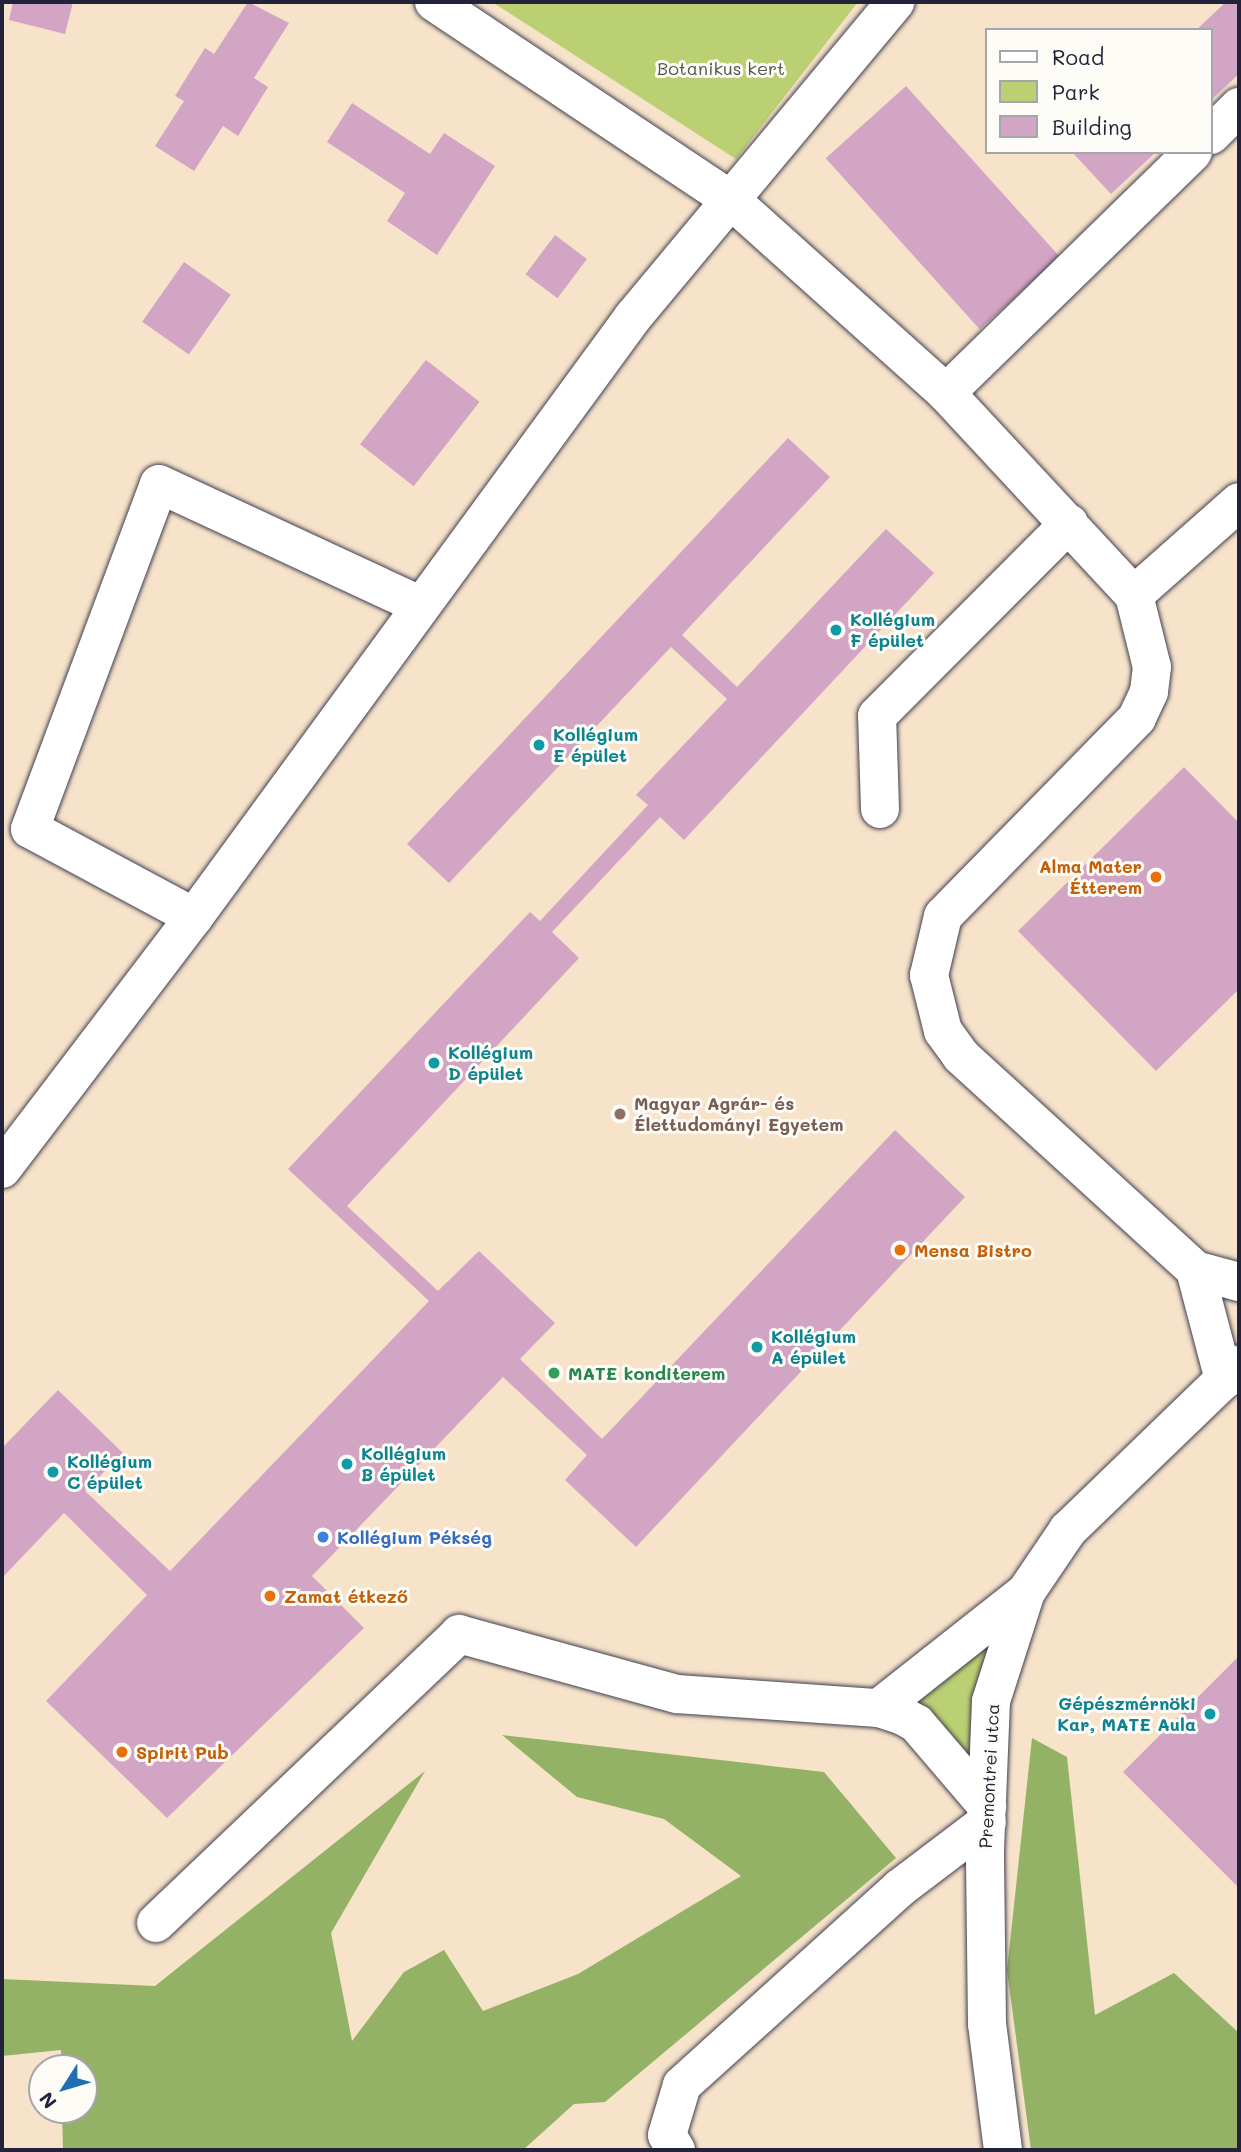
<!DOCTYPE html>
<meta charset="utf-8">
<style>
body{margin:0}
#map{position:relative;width:1241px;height:2152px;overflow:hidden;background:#f6e3ca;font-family:Mali,sans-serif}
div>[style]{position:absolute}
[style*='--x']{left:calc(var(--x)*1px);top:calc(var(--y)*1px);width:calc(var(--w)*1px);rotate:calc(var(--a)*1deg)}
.green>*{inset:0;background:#bbd073}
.forest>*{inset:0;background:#94b265}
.building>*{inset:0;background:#d3a5c4;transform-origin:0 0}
.roads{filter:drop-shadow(0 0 2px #423f50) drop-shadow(0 0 2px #423f50)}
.minor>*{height:38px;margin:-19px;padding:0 19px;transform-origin:19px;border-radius:19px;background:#fff}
.dots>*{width:19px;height:19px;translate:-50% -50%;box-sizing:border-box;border:4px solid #fdfcf7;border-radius:50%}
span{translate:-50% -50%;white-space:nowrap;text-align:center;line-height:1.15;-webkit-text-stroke:6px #fdfcf7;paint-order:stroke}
.park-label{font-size:18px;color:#50564c}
.culture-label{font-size:18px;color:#0d838f;font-weight:700}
.left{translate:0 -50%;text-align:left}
.right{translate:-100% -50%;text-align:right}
.food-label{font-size:18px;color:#c56008;font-weight:700}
.education-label{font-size:18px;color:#785e54;font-weight:700}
.leisure-label{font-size:18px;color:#27864d;font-weight:700}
.shop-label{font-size:18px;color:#366cbe;font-weight:700}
.street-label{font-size:18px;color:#22223b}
.frame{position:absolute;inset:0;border:4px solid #22223b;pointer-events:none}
.legend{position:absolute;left:985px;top:28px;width:228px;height:126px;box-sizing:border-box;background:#fdfcf7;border:2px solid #a5a5ac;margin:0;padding:9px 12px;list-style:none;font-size:21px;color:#22223b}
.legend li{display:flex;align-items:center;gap:14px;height:35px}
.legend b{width:35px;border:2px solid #a5a5ac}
.north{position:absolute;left:28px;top:2054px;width:70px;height:70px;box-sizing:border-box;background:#fdfcf7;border:2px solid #a5a5ac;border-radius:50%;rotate:233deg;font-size:19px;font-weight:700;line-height:28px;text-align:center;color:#22223b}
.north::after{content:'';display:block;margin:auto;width:24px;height:32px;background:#1f6fb2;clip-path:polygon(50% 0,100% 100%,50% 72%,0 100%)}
</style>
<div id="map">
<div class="green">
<div style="clip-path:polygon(492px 2px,858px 2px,736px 159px)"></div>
<div style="clip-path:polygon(1026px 1592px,987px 1806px,901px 1715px)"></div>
</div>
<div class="forest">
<div style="clip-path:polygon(502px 1735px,824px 1772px,896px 1858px,605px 2102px,574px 2104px,523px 2150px,63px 2150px,62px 2110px,84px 2110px,84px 2068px,62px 2068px,61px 2050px,2px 2056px,2px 1979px,155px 1986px,425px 1771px,331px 1933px,352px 2041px,404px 1972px,444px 1950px,483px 2011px,578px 1974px,741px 1876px,664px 1819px,577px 1797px)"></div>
<div style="clip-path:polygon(1032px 1738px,1067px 1757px,1095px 2015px,1174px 1973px,1239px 2033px,1239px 2150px,1031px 2150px,1007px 1970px)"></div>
</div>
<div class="building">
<div style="clip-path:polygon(13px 2px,73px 2px,65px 34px,9px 20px)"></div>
<div style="clip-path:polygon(248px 2px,289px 23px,254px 78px,268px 87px,238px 136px,223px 126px,194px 171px,155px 146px,184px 101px,175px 96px,205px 48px,214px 54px)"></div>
<div style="clip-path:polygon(1226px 2px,1239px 2px,1239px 74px,1211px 100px,1211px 30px,1196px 30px)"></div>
<div style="left:906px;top:86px;width:230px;height:108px;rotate:48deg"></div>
<div style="clip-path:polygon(352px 103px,430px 154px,444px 133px,495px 166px,437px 255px,387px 221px,405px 193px,327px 142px)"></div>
<div style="clip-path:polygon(1072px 152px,1156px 152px,1111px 194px)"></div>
<div style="left:555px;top:235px;width:40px;height:49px;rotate:37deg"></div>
<div style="left:184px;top:262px;width:57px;height:73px;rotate:35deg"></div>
<div style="left:426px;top:360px;width:68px;height:107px;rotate:38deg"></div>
<div style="clip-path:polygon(788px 438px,830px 477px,682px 635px,737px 687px,886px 529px,934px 573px,684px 840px,660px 817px,552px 932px,579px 958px,347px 1206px,438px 1291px,479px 1251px,555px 1323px,520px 1359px,602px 1439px,895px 1130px,965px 1197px,636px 1547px,565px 1480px,587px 1455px,503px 1377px,312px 1576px,364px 1628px,167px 1818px,46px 1701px,147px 1595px,64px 1513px,2px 1578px,2px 1448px,58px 1390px,123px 1453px,85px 1491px,170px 1571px,429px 1301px,288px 1169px,530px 912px,540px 921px,648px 805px,636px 795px,727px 699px,671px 647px,449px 883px,407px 844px)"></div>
<div style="clip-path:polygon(1184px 767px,1239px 823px,1239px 989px,1156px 1071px,1018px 931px)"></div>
<div style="clip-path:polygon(1239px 1656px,1239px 1888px,1123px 1772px)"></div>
</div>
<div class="roads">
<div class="minor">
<div style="--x:434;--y:2;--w:357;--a:33.7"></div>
<div style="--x:731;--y:200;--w:289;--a:41.9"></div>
<div style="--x:946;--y:393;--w:276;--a:47.1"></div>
<div style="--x:1134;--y:595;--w:74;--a:76"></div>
<div style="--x:1152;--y:667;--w:25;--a:97"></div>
<div style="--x:1149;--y:692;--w:29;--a:115"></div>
<div style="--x:1137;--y:718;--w:277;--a:134.4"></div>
<div style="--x:943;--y:916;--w:61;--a:103.3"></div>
<div style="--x:929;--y:975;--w:58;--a:76"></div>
<div style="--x:943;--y:1031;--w:31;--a:54"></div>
<div style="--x:961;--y:1056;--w:317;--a:42.4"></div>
<div style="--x:1195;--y:1270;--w:114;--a:75.2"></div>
<div style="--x:1211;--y:135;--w:40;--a:-45"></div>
<div style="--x:946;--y:393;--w:345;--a:-44.3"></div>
<div style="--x:1134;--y:595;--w:140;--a:-41.5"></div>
<div style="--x:880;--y:809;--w:93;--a:-91.8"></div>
<div style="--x:877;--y:716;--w:272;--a:-45.1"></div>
<div style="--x:194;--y:917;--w:186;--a:-151.8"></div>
<div style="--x:30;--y:829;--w:368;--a:-69.5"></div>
<div style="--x:159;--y:484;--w:288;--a:24.9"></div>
<div style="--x:2;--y:1169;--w:317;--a:-52.7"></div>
<div style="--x:194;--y:917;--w:743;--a:-53.81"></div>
<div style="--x:633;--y:317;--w:410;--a:-50.2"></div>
<div style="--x:1195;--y:1270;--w:46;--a:15.3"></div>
<div style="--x:879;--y:1708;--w:187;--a:-38.3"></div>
<div style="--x:156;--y:1923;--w:419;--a:-43.6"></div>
<div style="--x:459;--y:1634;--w:226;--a:15.4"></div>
<div style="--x:677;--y:1694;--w:202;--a:4"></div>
<div style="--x:879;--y:1708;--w:23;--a:18"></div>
<div style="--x:901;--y:1715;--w:18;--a:29"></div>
<div style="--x:917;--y:1724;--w:108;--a:49.5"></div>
<div style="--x:676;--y:2150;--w:17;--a:-121"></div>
<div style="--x:667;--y:2135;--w:52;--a:-73.3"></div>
<div style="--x:682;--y:2085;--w:294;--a:-42.1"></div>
<div style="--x:900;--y:1888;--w:109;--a:-37.2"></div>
<div style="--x:1003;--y:2150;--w:127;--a:-97.2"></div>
<div style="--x:987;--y:2024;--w:174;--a:-90.7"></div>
<div style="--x:985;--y:1850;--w:149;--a:-87.7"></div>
<div style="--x:991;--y:1701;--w:114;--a:-72.2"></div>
<div style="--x:1026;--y:1592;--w:75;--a:-55.9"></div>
<div style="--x:1068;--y:1530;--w:238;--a:-44"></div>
</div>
</div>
<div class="dots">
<div style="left:836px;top:630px;background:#0f9aa8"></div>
<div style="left:539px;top:745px;background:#0f9aa8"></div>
<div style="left:1156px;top:877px;background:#e8710a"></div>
<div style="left:434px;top:1063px;background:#0f9aa8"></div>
<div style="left:620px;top:1114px;background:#8d6e63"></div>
<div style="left:900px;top:1250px;background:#e8710a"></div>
<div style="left:757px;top:1347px;background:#0f9aa8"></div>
<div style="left:554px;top:1373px;background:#2e9e5b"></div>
<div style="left:347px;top:1464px;background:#0f9aa8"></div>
<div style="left:53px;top:1472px;background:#0f9aa8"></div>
<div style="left:323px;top:1537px;background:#3f7fe0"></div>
<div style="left:270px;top:1596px;background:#e8710a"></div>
<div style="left:1210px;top:1714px;background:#0f9aa8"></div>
<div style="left:122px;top:1752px;background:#e8710a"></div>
</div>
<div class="park-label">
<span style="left:721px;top:68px">Botanikus kert</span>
</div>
<div class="culture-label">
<span class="left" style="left:850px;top:630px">Kollégium<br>F épület</span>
<span class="left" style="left:553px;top:745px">Kollégium<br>E épület</span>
<span class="left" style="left:448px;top:1063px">Kollégium<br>D épület</span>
<span class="left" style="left:771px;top:1347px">Kollégium<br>A épület</span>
<span class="left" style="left:361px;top:1464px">Kollégium<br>B épület</span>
<span class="left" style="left:67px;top:1472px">Kollégium<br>C épület</span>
<span class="right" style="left:1196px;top:1714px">Gépészmérnöki<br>Kar, MATE Aula</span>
</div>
<div class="food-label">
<span class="right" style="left:1142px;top:877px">Alma Mater<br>Étterem</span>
<span class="left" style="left:914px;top:1250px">Mensa Bistro</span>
<span class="left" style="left:284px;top:1596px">Zamat étkező</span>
<span class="left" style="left:136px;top:1752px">Spirit Pub</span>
</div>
<div class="education-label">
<span class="left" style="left:634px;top:1114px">Magyar Agrár- és<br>Élettudományi Egyetem</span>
</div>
<div class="leisure-label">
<span class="left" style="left:568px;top:1373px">MATE konditerem</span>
</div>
<div class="shop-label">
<span class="left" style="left:337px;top:1537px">Kollégium Pékség</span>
</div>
<div class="street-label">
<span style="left:989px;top:1776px;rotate:-87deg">Premontrei utca</span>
</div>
<div class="frame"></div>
<ul class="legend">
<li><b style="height:9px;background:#fff"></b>Road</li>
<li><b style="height:19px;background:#bbd073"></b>Park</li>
<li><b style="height:19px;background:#d3a5c4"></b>Building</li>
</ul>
<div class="north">N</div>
</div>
